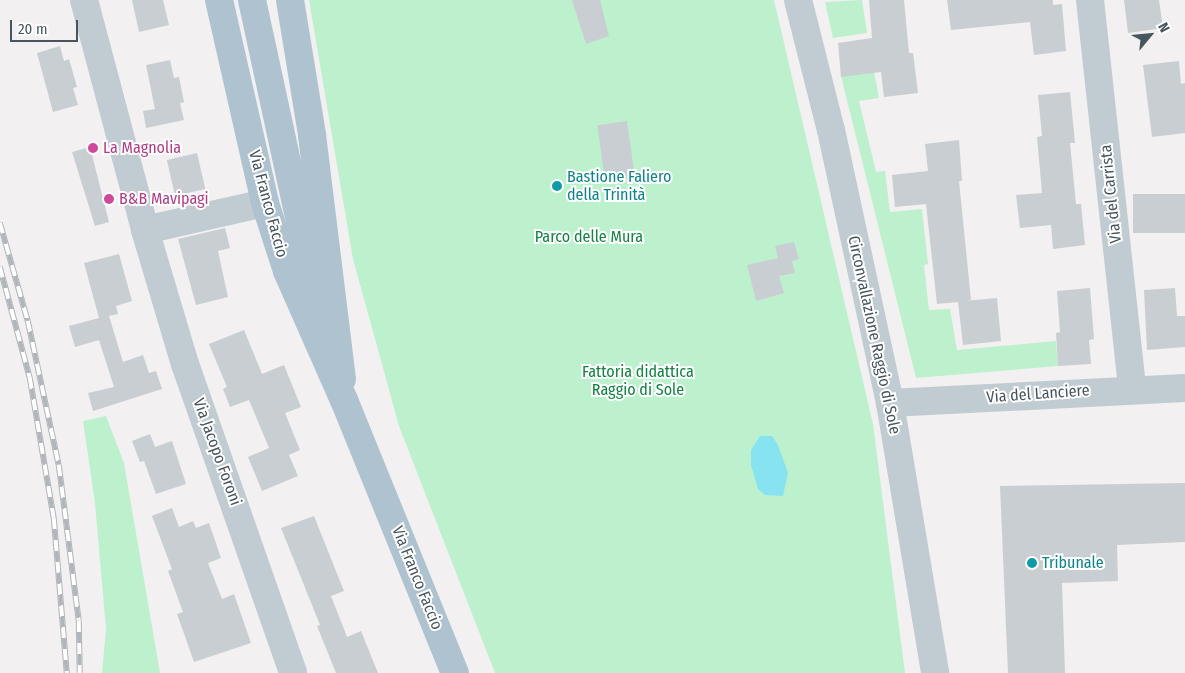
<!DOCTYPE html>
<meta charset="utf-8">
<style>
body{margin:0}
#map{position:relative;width:1185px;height:673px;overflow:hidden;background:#f2f0f0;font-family:"Fira Sans Condensed",sans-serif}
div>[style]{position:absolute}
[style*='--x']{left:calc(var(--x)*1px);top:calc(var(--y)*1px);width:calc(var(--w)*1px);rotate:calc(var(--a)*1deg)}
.green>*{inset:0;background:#bdf1cd}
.water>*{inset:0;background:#88e3f0}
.building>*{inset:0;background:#c9ced2;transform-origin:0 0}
.minor>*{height:28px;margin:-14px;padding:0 14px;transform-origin:14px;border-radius:14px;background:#c0cbd2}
.major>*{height:28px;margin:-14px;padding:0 14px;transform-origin:14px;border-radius:14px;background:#aec2cf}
.rail>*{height:5.5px;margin-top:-2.75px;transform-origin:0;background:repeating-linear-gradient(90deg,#fff 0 11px,#b1b6ba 0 22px);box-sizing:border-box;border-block:1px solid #b1b6ba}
.dots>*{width:14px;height:14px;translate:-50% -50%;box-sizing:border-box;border:2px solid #fff;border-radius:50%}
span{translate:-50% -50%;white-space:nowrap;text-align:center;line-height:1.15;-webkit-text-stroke:4px #fff;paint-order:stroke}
.hotel-label{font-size:16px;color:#b23c85}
.left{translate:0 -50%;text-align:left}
.culture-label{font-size:16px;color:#0d838f}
.street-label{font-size:16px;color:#47555e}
.park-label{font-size:16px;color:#138342}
.north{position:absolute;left:1125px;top:10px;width:50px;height:50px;-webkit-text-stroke:4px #fff;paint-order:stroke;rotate:62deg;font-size:14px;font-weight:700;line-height:20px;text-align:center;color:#47555e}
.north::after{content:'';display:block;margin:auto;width:18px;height:22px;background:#47555e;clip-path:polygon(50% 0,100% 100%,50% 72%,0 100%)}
.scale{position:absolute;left:10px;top:20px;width:68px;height:22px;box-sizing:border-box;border:2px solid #47555e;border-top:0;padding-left:6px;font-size:15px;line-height:18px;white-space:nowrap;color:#47555e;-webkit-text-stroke:4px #fff;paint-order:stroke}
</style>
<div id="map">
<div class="green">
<div style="clip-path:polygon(309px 0,774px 0,873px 424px,905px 673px,495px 673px,399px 426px,353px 259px)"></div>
<div style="clip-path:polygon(862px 0,867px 33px,833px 38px,825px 2px)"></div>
<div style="clip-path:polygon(874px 72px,879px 98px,859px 101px,876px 172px,885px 171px,890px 212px,922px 209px,928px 264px,924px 265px,929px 310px,950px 309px,957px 350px,1056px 341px,1058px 366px,916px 378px,841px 76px)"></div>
<div style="clip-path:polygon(106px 416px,124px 463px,160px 673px,102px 673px,106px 629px,95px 503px,83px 421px)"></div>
</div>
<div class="water">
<div style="clip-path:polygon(760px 436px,772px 436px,778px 445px,788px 473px,783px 496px,765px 495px,758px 489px,751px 465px,751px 450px)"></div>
</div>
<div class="building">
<div style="clip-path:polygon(132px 0,163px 0,169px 25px,139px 32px)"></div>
<div style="clip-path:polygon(572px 0,600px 0,609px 36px,586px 44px)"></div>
<div style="clip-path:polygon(869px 0,904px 0,909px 53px,913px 53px,918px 93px,884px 97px,881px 72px,841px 77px,838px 43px,872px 38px)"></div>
<div style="clip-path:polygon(947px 0,1053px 0,1053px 5px,1062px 4px,1066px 51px,1034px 55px,1030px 22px,951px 30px)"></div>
<div style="clip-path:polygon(1124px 0,1159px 0,1163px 28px,1128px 33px)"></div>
<div style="clip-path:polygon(60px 46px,64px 61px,69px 59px,77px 87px,73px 88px,78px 105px,53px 112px,37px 53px)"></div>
<div style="clip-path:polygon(170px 60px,174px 78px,179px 77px,184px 102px,180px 103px,184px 120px,146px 128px,143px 111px,155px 109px,146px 65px)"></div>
<div style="clip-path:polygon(1179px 61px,1181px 84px,1185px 83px,1185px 133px,1152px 137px,1143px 65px)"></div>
<div style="clip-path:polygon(1070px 92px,1075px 143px,1070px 143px,1076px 204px,1081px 204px,1085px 245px,1053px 249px,1051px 225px,1020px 228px,1016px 195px,1042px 193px,1037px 137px,1042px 136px,1038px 95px)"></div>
<div style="left:627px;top:121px;width:57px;height:30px;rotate:82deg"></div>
<div style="clip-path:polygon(959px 140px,962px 181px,959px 181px,971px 300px,963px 301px,997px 298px,1001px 341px,963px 345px,958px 302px,937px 304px,926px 204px,895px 207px,892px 175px,928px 171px,925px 144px)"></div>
<div style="clip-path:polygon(90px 147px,109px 222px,95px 226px,72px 152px)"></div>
<div style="left:197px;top:153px;width:37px;height:31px;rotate:77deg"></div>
<div style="left:1185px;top:194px;width:39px;height:52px;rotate:90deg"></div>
<div style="clip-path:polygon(225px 228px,230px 248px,218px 251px,228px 297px,196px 305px,178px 239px)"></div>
<div style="clip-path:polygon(794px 242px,799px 259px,792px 261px,795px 273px,779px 276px,784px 293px,756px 301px,747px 265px,778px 258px,775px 246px)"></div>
<div style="clip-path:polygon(119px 254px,132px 301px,116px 306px,118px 314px,109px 316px,123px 362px,143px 355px,149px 373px,156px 371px,162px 389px,93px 411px,88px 393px,114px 387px,99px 340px,75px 347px,69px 326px,99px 318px,84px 263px)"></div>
<div style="clip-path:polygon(1090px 288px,1094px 339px,1089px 340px,1091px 364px,1058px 366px,1056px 333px,1060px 332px,1057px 291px)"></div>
<div style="clip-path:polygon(1175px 288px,1177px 316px,1185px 316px,1185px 347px,1147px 350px,1144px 290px)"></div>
<div style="clip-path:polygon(244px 330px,262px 374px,284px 365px,301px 407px,285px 413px,300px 450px,289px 455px,298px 476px,262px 491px,248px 457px,269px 448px,249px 400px,230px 407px,223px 389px,227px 387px,209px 344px)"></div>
<div style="clip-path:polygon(150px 434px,155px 447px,172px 441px,186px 484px,156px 494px,144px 461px,140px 462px,132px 441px)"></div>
<div style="clip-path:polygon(1185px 483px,1185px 542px,1117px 545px,1118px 581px,1062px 583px,1065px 673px,1008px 673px,1000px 486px)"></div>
<div style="clip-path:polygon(172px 508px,179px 527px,193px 521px,196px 528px,209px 523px,221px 558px,208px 563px,222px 599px,234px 594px,251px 643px,194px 662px,177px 614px,183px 612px,168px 571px,172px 569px,152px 516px)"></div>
<div style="clip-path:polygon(314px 516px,344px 591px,331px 596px,347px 637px,361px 631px,378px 673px,336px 673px,317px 626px,320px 625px,281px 528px)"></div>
</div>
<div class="minor">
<div style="--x:84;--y:0;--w:238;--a:75.1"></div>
<div style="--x:145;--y:230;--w:140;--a:73.4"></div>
<div style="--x:185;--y:364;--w:327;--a:70.7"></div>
<div style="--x:798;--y:0;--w:134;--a:75.8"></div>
<div style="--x:831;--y:130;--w:279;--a:77.8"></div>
<div style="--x:890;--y:403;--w:274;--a:80.5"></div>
<div style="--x:1090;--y:0;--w:390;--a:83.8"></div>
<div style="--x:145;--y:230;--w:123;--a:-12.7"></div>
<div style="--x:890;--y:403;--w:295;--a:-2.9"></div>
</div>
<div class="major">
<div style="--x:219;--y:0;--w:208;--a:77.2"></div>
<div style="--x:265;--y:203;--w:71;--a:72.1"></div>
<div style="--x:287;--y:271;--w:141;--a:66.2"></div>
<div style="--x:344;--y:400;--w:295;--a:67.9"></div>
<div style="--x:252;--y:0;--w:321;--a:77.8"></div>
<div style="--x:290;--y:0;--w:137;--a:80.7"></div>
<div style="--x:312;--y:135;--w:246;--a:83"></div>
</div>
<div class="rail">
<div style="--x:0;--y:223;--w:102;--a:74.1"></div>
<div style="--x:28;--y:321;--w:147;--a:77.9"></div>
<div style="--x:59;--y:465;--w:157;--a:82.7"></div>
<div style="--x:79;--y:621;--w:52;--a:88.9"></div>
<div style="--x:0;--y:267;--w:115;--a:74.9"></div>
<div style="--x:30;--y:378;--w:142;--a:80.3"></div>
<div style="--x:54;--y:518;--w:156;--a:85.2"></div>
</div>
<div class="dots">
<div style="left:93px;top:148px;background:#d1479c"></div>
<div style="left:557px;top:186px;background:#0f9aa8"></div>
<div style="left:109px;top:199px;background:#d1479c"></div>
<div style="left:1032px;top:563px;background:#0f9aa8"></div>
</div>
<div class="hotel-label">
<span class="left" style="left:103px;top:148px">La Magnolia</span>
<span class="left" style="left:119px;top:199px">B&amp;B Mavipagi</span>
</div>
<div class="culture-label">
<span class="left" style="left:567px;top:186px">Bastione Faliero<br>della Trinità</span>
<span class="left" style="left:1042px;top:563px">Tribunale</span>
</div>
<div class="street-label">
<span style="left:1111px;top:194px;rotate:-96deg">Via del Carrista</span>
<span style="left:268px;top:204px;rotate:75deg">Via Franco Faccio</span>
<span style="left:874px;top:335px;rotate:78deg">Circonvallazione Raggio di Sole</span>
<span style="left:1038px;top:394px;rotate:-4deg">Via del Lanciere</span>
<span style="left:217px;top:452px;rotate:70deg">Via Jacopo Foroni</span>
<span style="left:417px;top:578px;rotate:68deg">Via Franco Faccio</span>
</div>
<div class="park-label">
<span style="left:589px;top:237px">Parco delle Mura</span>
<span style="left:638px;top:381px">Fattoria didattica<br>Raggio di Sole</span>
</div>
<div class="north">N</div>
<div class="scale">20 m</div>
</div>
